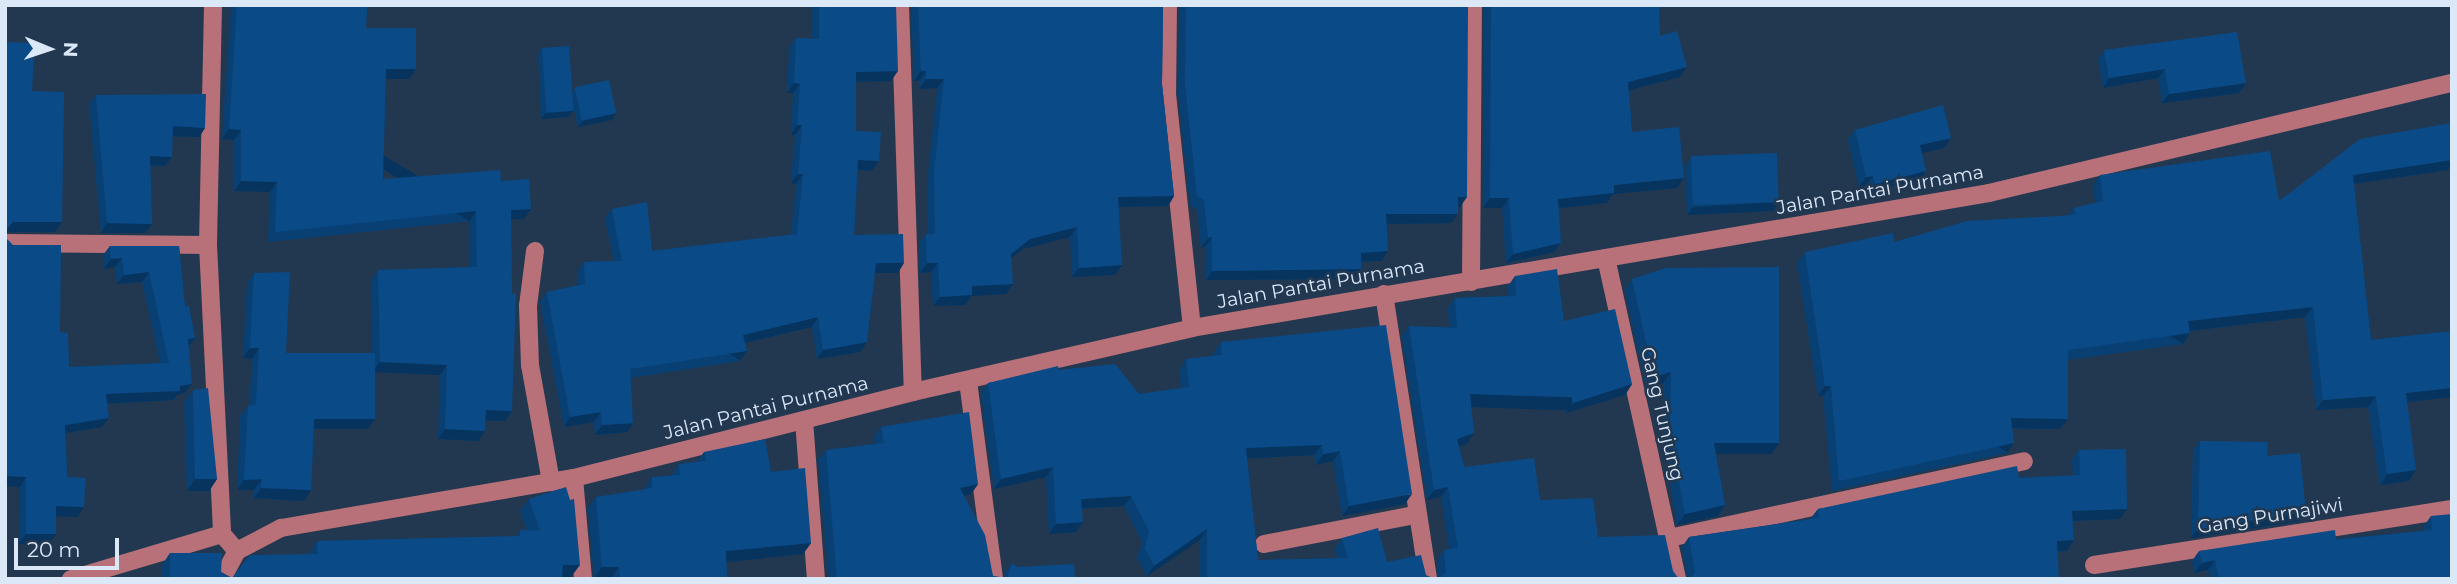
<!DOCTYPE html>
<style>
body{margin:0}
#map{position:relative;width:2457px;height:584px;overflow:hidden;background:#223850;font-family:Montserrat,sans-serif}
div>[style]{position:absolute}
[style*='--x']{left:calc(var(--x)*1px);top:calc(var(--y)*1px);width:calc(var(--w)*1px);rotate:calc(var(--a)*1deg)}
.minor>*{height:18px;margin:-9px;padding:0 9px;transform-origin:9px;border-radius:9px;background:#b87079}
.wall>*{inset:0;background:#094074}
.shaded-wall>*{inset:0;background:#07345e;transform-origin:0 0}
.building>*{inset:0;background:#0a4b87;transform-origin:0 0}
span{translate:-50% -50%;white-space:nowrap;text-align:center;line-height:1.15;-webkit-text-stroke:5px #223850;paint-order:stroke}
.street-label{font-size:19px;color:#dbe8f8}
.frame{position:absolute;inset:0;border:7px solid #dbe8f8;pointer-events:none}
.north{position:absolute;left:14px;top:14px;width:70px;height:70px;-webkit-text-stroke:5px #223850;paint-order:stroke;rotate:92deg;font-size:19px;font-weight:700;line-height:28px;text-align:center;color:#dbe8f8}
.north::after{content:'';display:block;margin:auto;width:24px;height:32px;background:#dbe8f8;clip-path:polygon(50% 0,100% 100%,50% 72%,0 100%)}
.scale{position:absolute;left:14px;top:538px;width:105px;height:32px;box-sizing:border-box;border:4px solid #dbe8f8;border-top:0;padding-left:9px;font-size:21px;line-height:24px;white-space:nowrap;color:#dbe8f8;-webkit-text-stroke:5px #223850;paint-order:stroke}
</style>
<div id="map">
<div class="minor">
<div style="--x:213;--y:5;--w:240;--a:91.2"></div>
<div style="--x:208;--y:245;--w:289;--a:87.2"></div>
<div style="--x:222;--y:534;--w:23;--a:49"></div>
<div style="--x:900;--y:5;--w:387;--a:88.1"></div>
<div style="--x:1168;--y:5;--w:89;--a:90.6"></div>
<div style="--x:1167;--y:94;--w:235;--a:83.9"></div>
<div style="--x:7;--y:243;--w:201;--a:0.6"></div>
<div style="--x:535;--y:251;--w:55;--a:97.3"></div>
<div style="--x:528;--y:306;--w:59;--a:88.1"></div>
<div style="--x:530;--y:365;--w:119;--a:79.8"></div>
<div style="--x:1606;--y:258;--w:329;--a:77.5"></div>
<div style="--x:1471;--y:282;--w:277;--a:-89.6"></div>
<div style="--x:1384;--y:294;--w:288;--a:81.2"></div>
<div style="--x:968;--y:381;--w:200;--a:82.5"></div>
<div style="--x:804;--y:420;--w:159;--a:85.7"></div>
<div style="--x:574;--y:478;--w:101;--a:84.9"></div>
<div style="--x:1669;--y:538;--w:363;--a:-12.2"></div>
<div style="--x:1264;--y:544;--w:154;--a:-10.9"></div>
<div style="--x:2094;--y:565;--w:362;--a:-8.9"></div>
<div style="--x:71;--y:579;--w:158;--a:-16.6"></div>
<div style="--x:222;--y:579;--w:32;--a:-62"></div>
<div style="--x:237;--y:551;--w:50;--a:-27.6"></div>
<div style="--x:281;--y:528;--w:297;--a:-9.7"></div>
<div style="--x:574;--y:478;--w:350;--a:-14.2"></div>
<div style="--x:913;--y:392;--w:286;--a:-12.9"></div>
<div style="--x:1192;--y:328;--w:808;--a:-9.61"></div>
<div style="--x:1989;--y:193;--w:476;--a:-13.4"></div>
</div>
<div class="wall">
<div style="clip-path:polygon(231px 5px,367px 5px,366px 28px,409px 79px,386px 79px,383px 179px,501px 181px,524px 219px,511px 219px,512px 411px,505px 421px,486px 420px,478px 441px,438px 439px,440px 375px,375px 372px,368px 429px,314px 429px,311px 490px,304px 501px,254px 498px,254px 490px,237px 490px,240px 416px,248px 406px,249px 406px,252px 359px,243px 358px,247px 283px,254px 273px,286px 353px,372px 353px,371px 280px,378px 270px,470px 267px,470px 221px,268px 242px,270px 192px,234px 191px,234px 140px,222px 139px)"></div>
<div style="clip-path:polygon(812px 5px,896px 5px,891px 81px,856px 82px,856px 131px,872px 171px,858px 170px,854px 235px,898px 273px,875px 273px,867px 342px,860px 352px,817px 359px,812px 327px,745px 343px,747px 351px,740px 361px,630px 378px,633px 423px,627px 432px,595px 435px,594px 422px,564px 427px,540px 302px,547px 292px,578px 285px,577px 272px,584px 262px,614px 261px,605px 219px,612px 209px,652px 251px,791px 235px,796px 184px,791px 183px,795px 135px,791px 135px,793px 93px,787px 93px,789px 48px,796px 38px,812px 39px)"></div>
<div style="clip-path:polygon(911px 5px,1163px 5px,1162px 84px,1174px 196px,1168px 206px,1119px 207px,1115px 275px,1072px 277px,1070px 237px,1023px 249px,1011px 258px,1006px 294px,972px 296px,965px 305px,933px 306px,931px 272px,920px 273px,919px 243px,926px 234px,928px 234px,927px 182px,937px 88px,919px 89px,919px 81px,914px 81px)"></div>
<div style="clip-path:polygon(1179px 5px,1468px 5px,1460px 207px,1458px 207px,1451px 223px,1387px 224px,1382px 261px,1361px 262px,1361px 269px,1354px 279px,1206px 280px,1205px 247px,1201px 248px,1197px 210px,1190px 205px,1178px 93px)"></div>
<div style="clip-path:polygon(1484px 5px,1659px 5px,1660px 36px,1680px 77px,1629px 90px,1632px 132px,1684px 178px,1677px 188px,1613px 194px,1607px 203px,1559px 208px,1561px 243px,1554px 252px,1506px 263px,1502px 208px,1483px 208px)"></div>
<div style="clip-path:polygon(542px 48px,572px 93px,575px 88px,612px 120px,578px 127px,572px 102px,573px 111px,568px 117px,541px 119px,538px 54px)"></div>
<div style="clip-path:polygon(2104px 50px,2239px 93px,2162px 103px,2158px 78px,2103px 88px,2098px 60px)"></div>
<div style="clip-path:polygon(96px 95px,205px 128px,199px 137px,172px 136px,172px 157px,165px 166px,150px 166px,152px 224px,145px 233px,101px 233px,89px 104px)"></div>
<div style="clip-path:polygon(1855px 130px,1944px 148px,1922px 153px,1926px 171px,1919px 181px,1868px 193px,1866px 185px,1859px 187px,1848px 140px)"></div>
<div style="clip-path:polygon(2452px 131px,2452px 164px,2448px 170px,2354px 184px,2371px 340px,2452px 331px,2452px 397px,2407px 402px,2409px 481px,2380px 485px,2368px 407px,2316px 410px,2305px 317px,2190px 331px,2183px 344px,2068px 360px,2068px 419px,2060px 429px,2012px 429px,2007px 453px,1832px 491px,1823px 396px,1818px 396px,1797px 263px,1805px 252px,1894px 242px,2068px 215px,2074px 208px,2095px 203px,2093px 185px,2100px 175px,2279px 201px)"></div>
<div style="clip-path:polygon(1691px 158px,1779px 202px,1773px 211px,1687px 215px,1685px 166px)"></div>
<div style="clip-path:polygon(110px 246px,179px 246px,185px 307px,195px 338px,189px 347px,185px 393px,177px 395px,173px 400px,107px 404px,102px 427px,66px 433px,67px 477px,77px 517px,56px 516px,49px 544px,19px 544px,20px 487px,60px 332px,69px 367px,160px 363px,142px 282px,117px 284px,115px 267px,104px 269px,103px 255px)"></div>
<div style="clip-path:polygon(1515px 276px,1632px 384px,1625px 395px,1566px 413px,1565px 408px,1471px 405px,1467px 444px,1459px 446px,1464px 467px,1540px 500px,1598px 537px,1673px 571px,1438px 579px,1437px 561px,1444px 550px,1449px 549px,1441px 497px,1427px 500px,1402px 336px,1409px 326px,1449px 327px,1448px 308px,1455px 298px,1508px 296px,1508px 286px)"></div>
<div style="clip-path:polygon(1632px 279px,1772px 454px,1716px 454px,1725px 505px,1718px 516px,1677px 525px,1663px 441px,1663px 383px,1646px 388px,1625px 290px)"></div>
<div style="clip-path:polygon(1221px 342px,1405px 504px,1342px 516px,1333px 461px,1316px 465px,1314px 455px,1247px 458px,1258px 560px,1338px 558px,1335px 548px,1342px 538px,1387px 562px,1435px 579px,1200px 579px,1200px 540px,1147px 576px,1137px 558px,1142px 542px,1124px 506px,1082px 509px,1076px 532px,1049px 534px,1046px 477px,994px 489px,981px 393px,988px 383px,1059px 370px,1139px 394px,1181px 388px,1179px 370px,1186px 359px,1214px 356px,1214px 352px)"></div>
<div style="clip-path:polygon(193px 390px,217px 479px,209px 491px,187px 491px,184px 402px)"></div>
<div style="clip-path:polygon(881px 427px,978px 484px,971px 494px,964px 496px,993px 576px,1003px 578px,1005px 573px,1012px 563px,1017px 567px,1075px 579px,829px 579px,818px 460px,826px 450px,875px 444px,874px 437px)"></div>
<div style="clip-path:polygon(2200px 441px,2267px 456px,2299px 521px,2191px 538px,2193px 450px)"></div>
<div style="clip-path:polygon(2079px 450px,2120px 519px,2073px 521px,2067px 551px,1687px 578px,1682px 547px,1689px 537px,1810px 519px,1818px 509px,2019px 478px,2073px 476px,2072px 460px)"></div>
<div style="clip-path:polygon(704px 452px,771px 472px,811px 543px,803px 554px,726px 562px,727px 579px,594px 578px,588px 508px,596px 497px,644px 490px,652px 477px,671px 476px,679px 464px,697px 462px)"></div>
<div style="clip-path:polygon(529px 499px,571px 577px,562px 577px,562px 579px,161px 579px,162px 565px,170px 553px,221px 572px,232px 578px,309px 554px,317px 541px,517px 536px,520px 530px,527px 531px,520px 511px)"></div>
<div style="clip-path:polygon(2431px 516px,2452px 579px,2210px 579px,2208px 570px,2194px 573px,2192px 561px,2199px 551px,2424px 531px,2424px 526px)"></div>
</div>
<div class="shaded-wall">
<div style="clip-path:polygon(1687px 67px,1680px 77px,1622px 92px,1628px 82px)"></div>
<div style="clip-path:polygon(386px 69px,416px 69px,409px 79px,380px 79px)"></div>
<div style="clip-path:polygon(2165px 69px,2158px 78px,2103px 88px,2109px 78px)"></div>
<div style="clip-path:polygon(898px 71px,891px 81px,849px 82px,856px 72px)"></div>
<div style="clip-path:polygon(921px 71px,926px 71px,919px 81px,914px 81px)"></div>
<div style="clip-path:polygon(926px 79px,944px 79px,937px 88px,919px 89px)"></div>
<div style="clip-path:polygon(794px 83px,800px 84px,793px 93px,787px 93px)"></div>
<div style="clip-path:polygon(2246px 83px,2239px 93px,2162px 103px,2169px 94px)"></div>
<div style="clip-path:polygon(573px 111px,568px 117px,541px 119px,546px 113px)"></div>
<div style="clip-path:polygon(616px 113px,612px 120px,578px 127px,582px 121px)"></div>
<div style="clip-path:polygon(797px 125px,802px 125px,795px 135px,791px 135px)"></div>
<div style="clip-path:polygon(173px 126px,205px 128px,199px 137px,166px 136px)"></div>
<div style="clip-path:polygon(229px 129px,241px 130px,234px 140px,222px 139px)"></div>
<div style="clip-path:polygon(1951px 138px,1944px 148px,1913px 155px,1920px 145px)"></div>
<div style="clip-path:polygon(150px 156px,172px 157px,165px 166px,144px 165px)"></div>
<div style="clip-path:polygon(858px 160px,879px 161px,872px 171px,852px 169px)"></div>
<div style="clip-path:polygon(2452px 160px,2452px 164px,2448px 170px,2346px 185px,2353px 175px)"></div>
<div style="clip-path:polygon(1926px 171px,1919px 181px,1868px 193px,1875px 184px)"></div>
<div style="clip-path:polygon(798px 174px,803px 174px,796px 184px,791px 183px)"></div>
<div style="clip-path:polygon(1873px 176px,1866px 185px,1859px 187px,1866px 177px)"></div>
<div style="clip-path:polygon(1684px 178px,1677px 188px,1613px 194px,1607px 203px,1551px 209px,1558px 199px,1614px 185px)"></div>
<div style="clip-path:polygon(241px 181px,277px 182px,270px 192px,234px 191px)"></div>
<div style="clip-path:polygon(1174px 196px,1168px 206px,1111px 207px,1118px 197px)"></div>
<div style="clip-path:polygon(1458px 197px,1467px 197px,1460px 207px,1451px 206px)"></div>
<div style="clip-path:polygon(1490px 198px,1509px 198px,1502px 208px,1483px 208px)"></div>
<div style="clip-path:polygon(1779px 202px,1773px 211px,1687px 215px,1693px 207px)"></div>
<div style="clip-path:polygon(531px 209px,524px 219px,504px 220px,511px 210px)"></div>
<div style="left:476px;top:211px;width:12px;height:202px;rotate:121deg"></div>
<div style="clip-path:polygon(1386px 214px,1458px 214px,1451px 223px,1379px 224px)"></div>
<div style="clip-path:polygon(13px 222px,62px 222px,55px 232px,6px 232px,5px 233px,5px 231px)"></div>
<div style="clip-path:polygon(107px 223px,152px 224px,145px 233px,101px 233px)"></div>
<div style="clip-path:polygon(1077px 227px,1070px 237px,1023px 249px,1004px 264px,1011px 254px,1030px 239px)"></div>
<div style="clip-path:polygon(1212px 237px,1205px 247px,1201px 248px,1208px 238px)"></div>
<div style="clip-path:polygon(1561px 243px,1554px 252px,1506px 263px,1513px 254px)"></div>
<div style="clip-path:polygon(1388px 251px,1382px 261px,1354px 262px,1361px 253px)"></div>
<div style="clip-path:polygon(122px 258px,115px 267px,104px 269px,111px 259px)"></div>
<div style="clip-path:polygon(876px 263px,904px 263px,898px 273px,869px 273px)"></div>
<div style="clip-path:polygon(927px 263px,938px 263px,931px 272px,920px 273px)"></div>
<div style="clip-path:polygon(1122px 265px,1115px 275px,1072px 277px,1079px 268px)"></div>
<div style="clip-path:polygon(1361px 269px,1354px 279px,1206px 280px,1212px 271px)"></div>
<div style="clip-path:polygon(149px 272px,142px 282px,117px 284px,124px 275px)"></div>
<div style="clip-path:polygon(1013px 284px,1006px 294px,972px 296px,965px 305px,933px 306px,940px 297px,972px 286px)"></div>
<div style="clip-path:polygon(2313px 307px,2305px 317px,2181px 332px,2188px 321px)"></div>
<div style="clip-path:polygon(818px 317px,812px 327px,736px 345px,743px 335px)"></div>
<div style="left:2190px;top:333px;width:13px;height:123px;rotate:122deg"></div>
<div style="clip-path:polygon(195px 338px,188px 347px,188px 339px)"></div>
<div style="clip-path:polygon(867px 342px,860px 352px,817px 359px,823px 350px)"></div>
<div style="clip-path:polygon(250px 348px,259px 348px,252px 359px,243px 358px)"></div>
<div style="left:747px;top:351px;width:12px;height:118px;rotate:125deg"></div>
<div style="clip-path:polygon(380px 362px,447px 365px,440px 375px,373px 372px)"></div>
<div style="clip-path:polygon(1671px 372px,1663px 383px,1646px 388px,1654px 377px)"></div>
<div style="clip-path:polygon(192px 384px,185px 393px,177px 395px,173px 400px,99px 404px,106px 394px)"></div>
<div style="clip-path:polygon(1632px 384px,1625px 395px,1566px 413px,1573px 403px)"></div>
<div style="clip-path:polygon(1825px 386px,1831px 386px,1823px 396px,1818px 396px)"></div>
<div style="clip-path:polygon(2452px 388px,2452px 397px,2398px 403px,2406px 393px)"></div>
<div style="left:1470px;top:394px;width:102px;height:13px;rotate:2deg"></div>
<div style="clip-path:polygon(2376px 396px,2368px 407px,2316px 410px,2323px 400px)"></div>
<div style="clip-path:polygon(486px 410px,512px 411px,505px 421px,479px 420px)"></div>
<div style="clip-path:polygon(601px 412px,594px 422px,564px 427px,570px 417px)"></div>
<div style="clip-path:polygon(109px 418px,102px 427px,59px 434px,65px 425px)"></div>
<div style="clip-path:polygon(2011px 418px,2068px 419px,2060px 429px,2003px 428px)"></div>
<div style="clip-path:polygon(314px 419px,375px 419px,368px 429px,307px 429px)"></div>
<div style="clip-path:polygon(633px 423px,627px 432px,595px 435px,602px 425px)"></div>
<div style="clip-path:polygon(445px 429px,485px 431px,478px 441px,438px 439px)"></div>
<div style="clip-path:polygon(1474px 433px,1467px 444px,1450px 449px,1457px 439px)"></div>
<div style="clip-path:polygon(1714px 443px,1779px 443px,1772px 454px,1707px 454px)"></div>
<div style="left:2014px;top:443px;width:12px;height:179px;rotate:125deg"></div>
<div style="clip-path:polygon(1322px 445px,1314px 455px,1239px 459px,1246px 448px)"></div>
<div style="clip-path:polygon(1340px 451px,1333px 461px,1316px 465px,1323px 454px)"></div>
<div style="clip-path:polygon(1053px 467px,1046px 477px,994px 489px,1001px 479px)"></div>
<div style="clip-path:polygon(2416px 470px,2409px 481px,2380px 485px,2387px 474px)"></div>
<div style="clip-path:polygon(5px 476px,26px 477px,20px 487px,5px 486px)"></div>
<div style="clip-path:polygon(195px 479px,217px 479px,209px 491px,187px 491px)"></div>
<div style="clip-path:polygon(262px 479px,254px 490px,237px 490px,244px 480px)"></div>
<div style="clip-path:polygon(978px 484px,971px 494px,953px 498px,960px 488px)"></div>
<div style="clip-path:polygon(1448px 487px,1441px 497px,1427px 500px,1434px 490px)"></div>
<div style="clip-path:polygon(261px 488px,311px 490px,304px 501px,254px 498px)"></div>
<div style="clip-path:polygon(1412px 494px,1405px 504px,1342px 516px,1349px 506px)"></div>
<div style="clip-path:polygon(1131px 496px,1124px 506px,1074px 509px,1081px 499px)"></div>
<div style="clip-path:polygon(1725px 505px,1718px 516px,1677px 525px,1685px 514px)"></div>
<div style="clip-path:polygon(56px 506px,84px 507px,77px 517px,49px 516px)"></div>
<div style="clip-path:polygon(2127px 509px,2120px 519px,2065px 521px,2072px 511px)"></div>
<div style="clip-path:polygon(2306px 512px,2299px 521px,2191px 538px,2198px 529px)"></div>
<div style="clip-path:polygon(1083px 522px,1076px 532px,1049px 534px,1056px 524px)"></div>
<div style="clip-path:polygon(1207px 529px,1200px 540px,1147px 576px,1154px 566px)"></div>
<div style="clip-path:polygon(26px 534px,56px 534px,49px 544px,19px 544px)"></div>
<div style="clip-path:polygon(2074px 540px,2067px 551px,2050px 551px,2057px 541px)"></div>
<div style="clip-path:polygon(811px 543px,803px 554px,718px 563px,726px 551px)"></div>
<div style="clip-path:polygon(2215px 560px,2208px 570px,2194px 573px,2202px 563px)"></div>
<div style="clip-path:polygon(563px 565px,580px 565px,571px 577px,554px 577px)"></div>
<div style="clip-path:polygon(602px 567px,619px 567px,611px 578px,594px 578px)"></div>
</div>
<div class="building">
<div style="clip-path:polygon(237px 5px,367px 5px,366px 28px,416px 28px,416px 69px,386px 69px,383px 179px,500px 170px,501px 181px,529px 179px,531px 209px,511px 210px,512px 294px,516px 293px,512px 411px,486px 410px,485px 431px,445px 429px,447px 365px,380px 362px,378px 270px,477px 267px,476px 211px,275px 232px,277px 182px,241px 181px,241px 130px,229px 129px)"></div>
<div style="clip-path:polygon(819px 5px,896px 5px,898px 71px,856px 72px,856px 131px,881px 132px,879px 161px,858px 160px,854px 235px,903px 234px,904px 263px,876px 263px,867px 342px,823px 350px,818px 317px,743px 335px,747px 351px,630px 369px,633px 423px,602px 425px,601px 412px,570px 417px,547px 292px,585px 284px,584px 262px,622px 261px,612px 209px,647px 202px,652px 251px,797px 234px,803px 174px,798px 174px,802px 125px,797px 125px,800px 84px,794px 83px,796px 38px,819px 39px)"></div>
<div style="clip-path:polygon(918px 5px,1163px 5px,1162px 84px,1174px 196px,1118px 197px,1122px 265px,1079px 268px,1077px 227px,1030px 239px,1011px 254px,1013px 284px,972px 286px,972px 295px,940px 297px,938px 263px,927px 263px,926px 234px,935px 234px,934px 172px,944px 79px,926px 79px,926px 71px,921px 71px)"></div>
<div style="clip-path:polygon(1186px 5px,1468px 5px,1467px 197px,1458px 197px,1458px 214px,1386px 214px,1388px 251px,1361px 253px,1361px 269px,1212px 271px,1212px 237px,1208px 238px,1204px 200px,1197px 196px,1185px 84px)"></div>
<div style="clip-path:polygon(1491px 5px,1659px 5px,1660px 36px,1677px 31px,1687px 67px,1628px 82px,1632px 132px,1679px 127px,1684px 178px,1614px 185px,1614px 193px,1558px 199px,1561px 243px,1513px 254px,1509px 198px,1490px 198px)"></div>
<div style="clip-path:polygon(2237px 32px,2246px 83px,2169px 94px,2165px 69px,2109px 78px,2104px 50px)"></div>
<div style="clip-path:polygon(5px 42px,35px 43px,32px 91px,64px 92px,62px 222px,13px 222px,5px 231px)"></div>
<div style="left:569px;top:46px;width:65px;height:27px;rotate:86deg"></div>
<div style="left:609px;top:80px;width:34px;height:35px;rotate:78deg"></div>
<div style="clip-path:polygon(206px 94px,205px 128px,173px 126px,172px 157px,150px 156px,152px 224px,107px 223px,96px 95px)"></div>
<div style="clip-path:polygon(1943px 105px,1951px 138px,1920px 145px,1926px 171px,1875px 184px,1873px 176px,1866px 177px,1855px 130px)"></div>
<div style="clip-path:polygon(2451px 123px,2452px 160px,2353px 175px,2371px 340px,2452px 331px,2452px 388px,2406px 393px,2416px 470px,2387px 474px,2376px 396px,2323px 400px,2313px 307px,2188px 321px,2190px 333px,2068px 350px,2068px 419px,2011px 418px,2014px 443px,1839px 481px,1831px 386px,1825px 386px,1805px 252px,1893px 233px,1894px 242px,1967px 221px,2076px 215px,2074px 208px,2103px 201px,2100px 175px,2270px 151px,2279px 201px,2360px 139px)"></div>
<div style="left:1777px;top:153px;width:49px;height:86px;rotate:88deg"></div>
<div style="clip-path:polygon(5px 237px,13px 245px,61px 245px,60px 332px,68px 333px,69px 367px,169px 363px,149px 272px,124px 275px,122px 258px,111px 259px,110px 246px,179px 246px,185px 307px,189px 306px,195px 338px,188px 339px,192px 384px,180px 386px,180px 391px,106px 394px,109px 418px,65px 425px,67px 477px,86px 478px,84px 507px,56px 506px,56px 534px,26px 534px,26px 477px,5px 476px)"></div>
<div style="clip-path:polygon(1779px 267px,1779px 443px,1714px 443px,1725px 505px,1685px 514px,1670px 430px,1671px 372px,1654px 377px,1632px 279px,1666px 268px)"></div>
<div style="clip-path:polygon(1557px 269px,1564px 321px,1615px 309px,1632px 384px,1573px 403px,1572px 397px,1470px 394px,1474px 433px,1457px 439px,1464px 467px,1534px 458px,1540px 500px,1593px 498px,1598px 537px,1665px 535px,1673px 571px,1679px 579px,1439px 579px,1446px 572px,1444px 550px,1458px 548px,1448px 487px,1434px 490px,1409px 326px,1457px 328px,1455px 298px,1516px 296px,1515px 276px)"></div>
<div style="clip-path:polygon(290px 272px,286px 353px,375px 353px,375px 419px,314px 419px,311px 490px,261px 488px,262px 479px,244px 480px,248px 406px,256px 405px,259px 348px,250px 348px,254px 273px)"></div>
<div style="clip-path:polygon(1386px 325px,1412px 494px,1349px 506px,1340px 451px,1323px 454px,1322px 445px,1246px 448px,1258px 560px,1348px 558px,1342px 538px,1378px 528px,1387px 562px,1421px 555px,1426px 575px,1435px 579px,1207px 579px,1207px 529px,1154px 566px,1145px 548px,1149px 531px,1131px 496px,1081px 499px,1083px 522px,1056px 524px,1053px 467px,1001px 479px,988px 383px,1058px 366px,1059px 370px,1115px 364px,1139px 394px,1189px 387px,1186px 359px,1222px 355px,1221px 342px)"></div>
<div style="clip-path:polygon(208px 388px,217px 479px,195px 479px,193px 390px)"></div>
<div style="clip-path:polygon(969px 412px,978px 484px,960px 488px,985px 535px,993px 576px,1007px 578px,1012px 563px,1017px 567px,1074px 564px,1075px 579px,837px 579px,826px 450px,884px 443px,881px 427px)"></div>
<div style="clip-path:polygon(765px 439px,771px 472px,805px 468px,811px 543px,726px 551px,727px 579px,620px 579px,619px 567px,602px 567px,596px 497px,652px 488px,652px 477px,680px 475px,679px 464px,706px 461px,704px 452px)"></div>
<div style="clip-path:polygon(2200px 441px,2268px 442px,2267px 456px,2300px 453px,2306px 512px,2198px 529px)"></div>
<div style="clip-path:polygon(2126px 449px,2127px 509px,2072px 511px,2074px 540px,2057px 541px,2059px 579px,1684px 579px,1691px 578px,1695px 572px,1689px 537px,1819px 518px,1818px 509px,2017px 466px,2019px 478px,2080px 475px,2079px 450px)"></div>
<div style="clip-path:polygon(566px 487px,570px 500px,574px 499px,580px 565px,563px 565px,562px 579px,170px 579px,170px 553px,222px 553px,221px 572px,232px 578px,250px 555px,318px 554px,317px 541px,520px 536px,520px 530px,540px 531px,529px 499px)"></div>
<div style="clip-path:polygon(2452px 514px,2452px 579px,2219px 579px,2215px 560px,2202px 563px,2199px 551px,2335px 530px,2336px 540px,2432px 530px,2431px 516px)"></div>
</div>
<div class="street-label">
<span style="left:1880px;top:190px;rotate:-10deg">Jalan Pantai Purnama</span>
<span style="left:1321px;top:284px;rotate:-10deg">Jalan Pantai Purnama</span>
<span style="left:766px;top:408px;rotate:-14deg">Jalan Pantai Purnama</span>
<span style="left:1662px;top:414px;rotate:77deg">Gang Tunjung</span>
<span style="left:2270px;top:516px;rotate:-9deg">Gang Purnajiwi</span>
</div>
<div class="frame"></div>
<div class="north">N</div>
<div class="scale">20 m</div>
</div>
